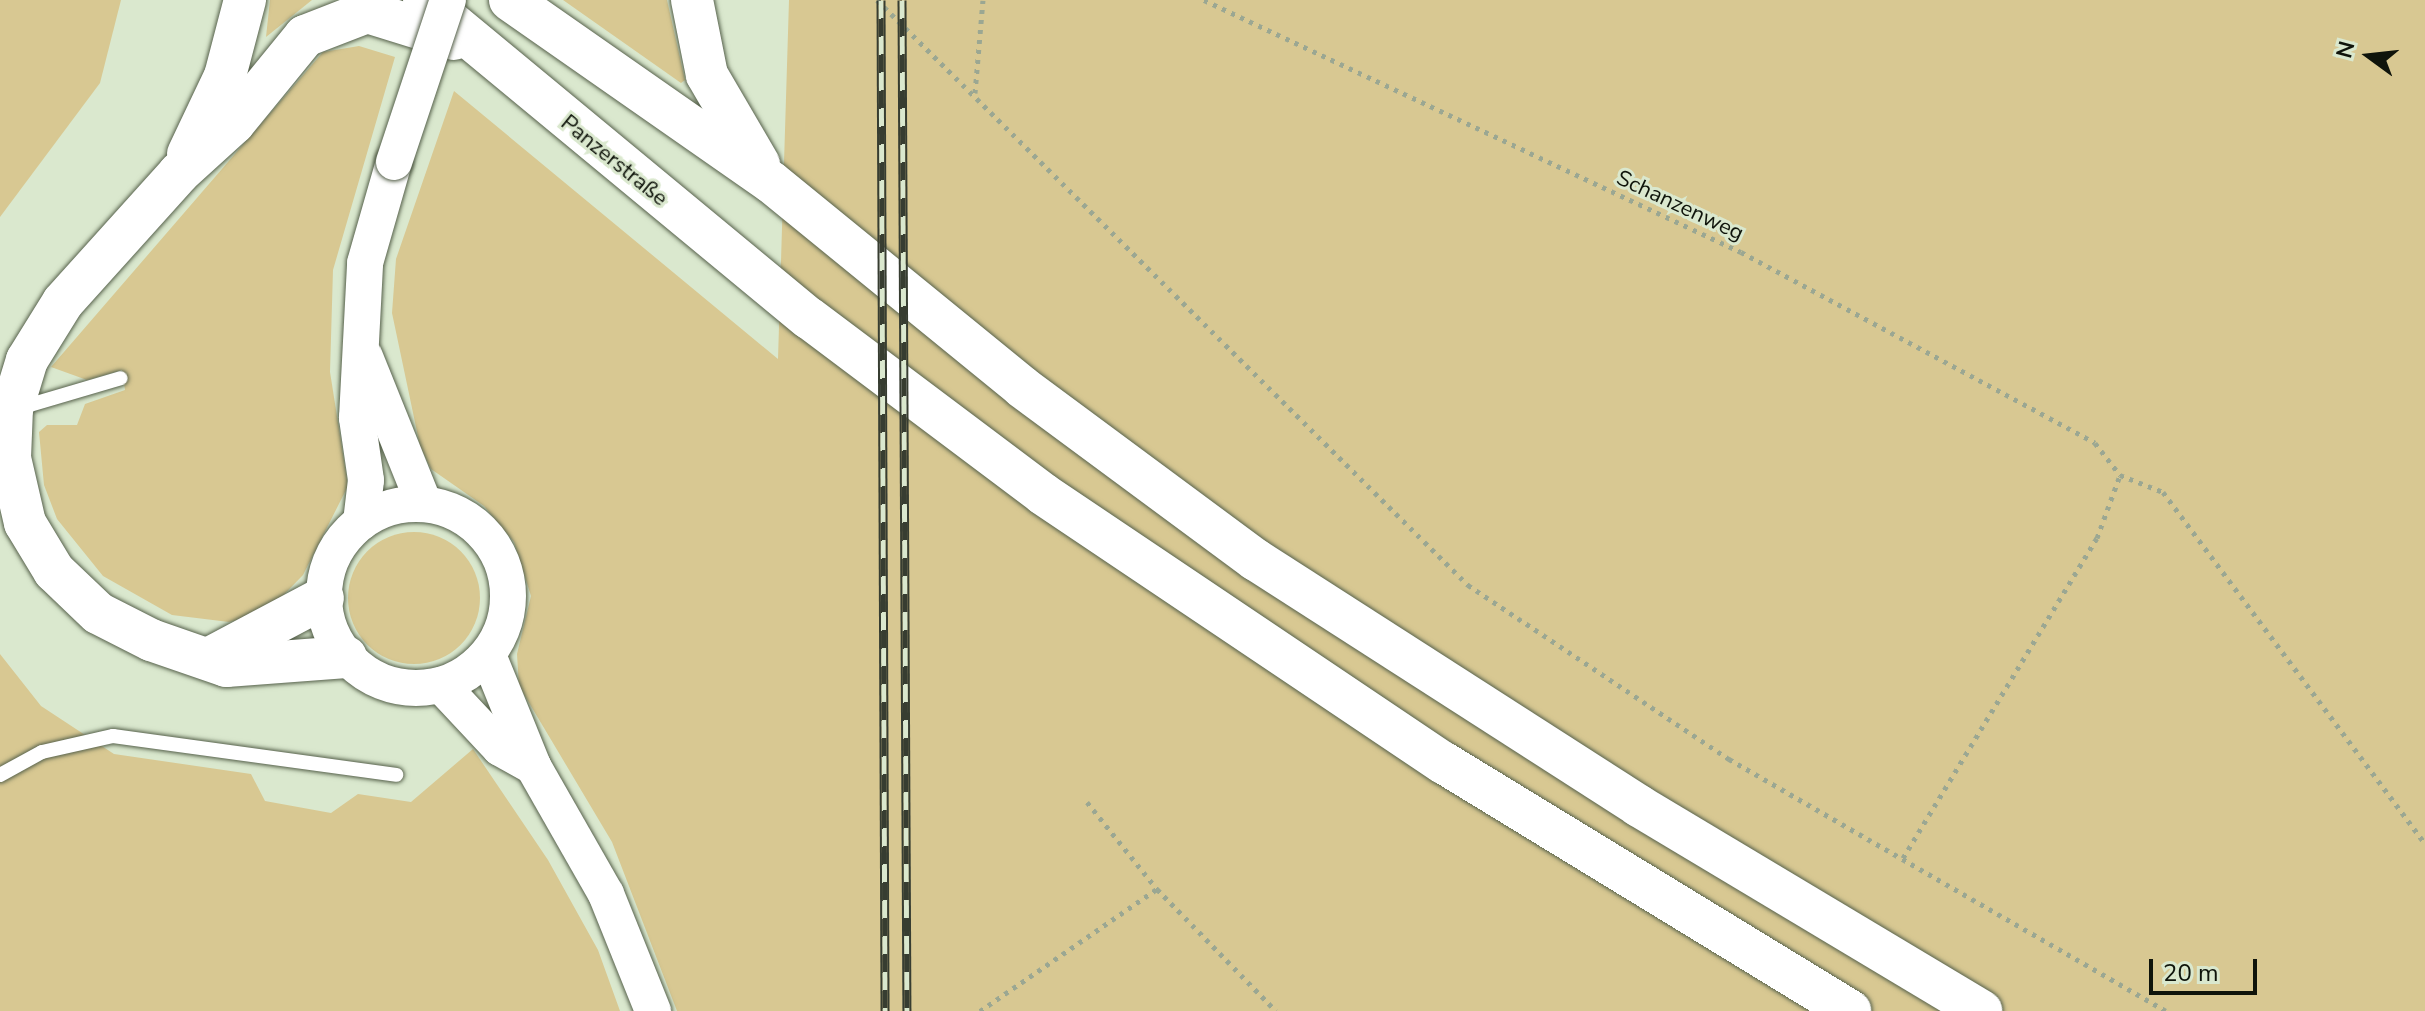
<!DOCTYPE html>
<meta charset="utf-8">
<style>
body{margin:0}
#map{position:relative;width:2425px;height:1011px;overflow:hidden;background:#dae8ce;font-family:"Nunito Sans",sans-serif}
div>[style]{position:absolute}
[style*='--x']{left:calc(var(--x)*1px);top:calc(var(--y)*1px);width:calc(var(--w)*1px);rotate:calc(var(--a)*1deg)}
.green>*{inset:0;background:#d8c892}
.round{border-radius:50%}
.path>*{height:5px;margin-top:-2.5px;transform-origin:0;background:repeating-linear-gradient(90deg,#9ba792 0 4px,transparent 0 10px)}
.roads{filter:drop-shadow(0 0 2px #56614b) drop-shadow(0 0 2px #56614b)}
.service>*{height:14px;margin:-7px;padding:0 7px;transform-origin:7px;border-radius:7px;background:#fff}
.tertiary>*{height:36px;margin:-18px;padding:0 18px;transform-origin:18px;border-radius:18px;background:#fff}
.tertiary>.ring{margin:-18px;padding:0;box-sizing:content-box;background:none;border:36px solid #fff;border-radius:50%}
.secondary>*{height:42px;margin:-21px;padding:0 21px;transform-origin:21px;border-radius:21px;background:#fff}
.rail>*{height:9px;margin-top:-4.5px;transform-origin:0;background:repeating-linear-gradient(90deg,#dae8ce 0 18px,#373d31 0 36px);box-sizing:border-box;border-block:2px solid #373d31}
.bridges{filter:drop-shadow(0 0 2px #56614b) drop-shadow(0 0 2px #56614b)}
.tertiary-bridge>*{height:36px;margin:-18px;padding:0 18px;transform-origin:18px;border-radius:18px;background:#fff}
span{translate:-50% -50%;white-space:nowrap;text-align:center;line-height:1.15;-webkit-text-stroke:6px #dae8ce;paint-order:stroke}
.street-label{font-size:22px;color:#0f140b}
.north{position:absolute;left:2329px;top:16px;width:80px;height:80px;-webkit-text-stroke:6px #dae8ce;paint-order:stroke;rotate:285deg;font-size:22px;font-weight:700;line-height:32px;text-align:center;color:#0f140b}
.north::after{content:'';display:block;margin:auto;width:28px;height:36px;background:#0f140b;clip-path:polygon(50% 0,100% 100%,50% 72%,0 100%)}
.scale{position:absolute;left:2149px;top:959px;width:108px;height:36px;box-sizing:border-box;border:4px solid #0f140b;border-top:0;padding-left:10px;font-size:24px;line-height:28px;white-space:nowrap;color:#0f140b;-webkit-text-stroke:6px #dae8ce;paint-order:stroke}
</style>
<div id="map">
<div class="green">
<div style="clip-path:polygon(0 0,121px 0,100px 83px,0 217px)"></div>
<div style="clip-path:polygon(270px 0,312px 0,266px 37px)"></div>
<div style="clip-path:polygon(563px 0,667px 0,685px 80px,681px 83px)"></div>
<div style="clip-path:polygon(789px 0,2425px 0,2425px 1011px,677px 1011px,612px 842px,519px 686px,517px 654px,531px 596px,514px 542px,484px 506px,431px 469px,420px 446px,392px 313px,396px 259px,454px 91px,778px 359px)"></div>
<div style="clip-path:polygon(359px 46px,395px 57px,333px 270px,330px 372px,348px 486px,303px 575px,266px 613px,229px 622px,172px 615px,103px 576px,57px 519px,44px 485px,39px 432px,47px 425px,77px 425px,85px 404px,125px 390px,122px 370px,87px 380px,51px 367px,323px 52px)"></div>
<div class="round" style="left:348px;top:532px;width:132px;height:132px"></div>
<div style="clip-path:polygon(0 654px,41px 706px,114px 754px,251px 774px,265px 801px,331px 813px,358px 794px,411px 802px,473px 749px,548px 860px,598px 950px,620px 1011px,0 1011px)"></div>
</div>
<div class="path">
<div style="--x:877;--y:0;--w:832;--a:44.71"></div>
<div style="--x:1468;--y:585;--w:314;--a:33.7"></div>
<div style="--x:1729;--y:759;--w:504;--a:29.97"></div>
<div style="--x:1204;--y:0;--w:593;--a:25.14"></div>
<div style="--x:1741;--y:252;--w:402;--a:28.3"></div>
<div style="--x:2095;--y:443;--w:41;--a:52"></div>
<div style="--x:975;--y:93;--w:93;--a:-85.1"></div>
<div style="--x:2120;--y:475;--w:46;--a:21.6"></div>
<div style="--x:2163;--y:492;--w:438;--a:53.3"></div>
<div style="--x:1087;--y:802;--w:112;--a:51.2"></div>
<div style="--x:1157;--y:889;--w:170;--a:45.7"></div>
<div style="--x:1903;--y:858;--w:374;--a:-58.8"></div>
<div style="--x:2097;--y:538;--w:67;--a:-69.9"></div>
<div style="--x:980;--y:1011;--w:215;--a:-34.6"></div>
</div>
<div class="roads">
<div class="service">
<div style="--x:16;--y:409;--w:109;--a:-16.4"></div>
<div style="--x:0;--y:775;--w:48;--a:-28.7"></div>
<div style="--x:42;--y:752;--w:73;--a:-12.7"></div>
<div style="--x:113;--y:736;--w:286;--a:7.8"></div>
</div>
<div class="tertiary">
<div style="--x:365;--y:357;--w:158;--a:68.1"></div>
<div class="ring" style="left:324px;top:504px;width:148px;height:148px"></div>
<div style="--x:361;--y:522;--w:42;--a:-83.2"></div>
<div style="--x:366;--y:480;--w:63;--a:-98.3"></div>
<div style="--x:357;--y:418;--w:155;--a:-87"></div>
<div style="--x:365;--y:263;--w:105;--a:-74"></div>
<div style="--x:488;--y:655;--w:120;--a:67.9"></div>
<div style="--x:533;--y:766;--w:147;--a:60.3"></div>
<div style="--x:606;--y:894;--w:126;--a:68.1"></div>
<div style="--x:441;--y:685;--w:86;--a:46.9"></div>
<div style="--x:500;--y:748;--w:38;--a:29"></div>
</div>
<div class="secondary">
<div style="--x:424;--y:0;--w:499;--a:39.6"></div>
<div style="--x:809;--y:318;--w:293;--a:36.9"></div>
<div style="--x:1043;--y:494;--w:483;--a:33.9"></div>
<div style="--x:1444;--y:763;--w:476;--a:31.4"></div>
<div style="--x:510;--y:0;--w:318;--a:34.9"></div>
<div style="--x:771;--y:182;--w:324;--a:39.2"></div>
<div style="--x:1022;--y:387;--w:291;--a:36.5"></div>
<div style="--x:1256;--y:560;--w:455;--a:32.7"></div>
<div style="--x:1639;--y:806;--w:399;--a:30.9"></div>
<div style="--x:692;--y:0;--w:76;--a:78.7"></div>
<div style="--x:707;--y:75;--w:103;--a:59.7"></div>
<div style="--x:188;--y:154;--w:86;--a:-64.6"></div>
<div style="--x:225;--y:76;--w:79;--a:-75.3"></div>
<div style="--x:346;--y:657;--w:120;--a:175.7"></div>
<div style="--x:226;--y:666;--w:79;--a:-160.9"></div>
<div style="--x:151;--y:640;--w:59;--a:-153"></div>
<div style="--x:98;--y:613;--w:61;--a:-136.3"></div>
<div style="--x:54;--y:571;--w:56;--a:-121.1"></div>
<div style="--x:25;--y:523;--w:67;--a:-103"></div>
<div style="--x:10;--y:458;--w:49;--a:-87.7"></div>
<div style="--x:12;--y:409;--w:51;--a:-73"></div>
<div style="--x:27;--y:360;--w:68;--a:-58.2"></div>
<div style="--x:63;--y:302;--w:173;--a:-48"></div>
<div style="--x:179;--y:173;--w:74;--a:-42.3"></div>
<div style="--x:234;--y:123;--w:112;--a:-50.8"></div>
<div style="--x:305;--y:36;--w:66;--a:-21.2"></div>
<div style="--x:367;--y:12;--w:91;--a:17.2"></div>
<div style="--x:208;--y:659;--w:130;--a:-27.9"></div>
</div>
</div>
<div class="rail">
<div style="--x:881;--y:0;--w:1011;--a:89.77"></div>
<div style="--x:902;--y:0;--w:1011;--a:89.72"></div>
</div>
<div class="bridges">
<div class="tertiary-bridge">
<div style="--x:394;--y:162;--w:171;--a:-71.6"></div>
</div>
</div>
<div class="street-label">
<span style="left:614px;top:161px;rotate:39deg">Panzerstraße</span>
<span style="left:1680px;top:206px;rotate:25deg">Schanzenweg</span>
</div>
<div class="north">N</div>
<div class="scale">20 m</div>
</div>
